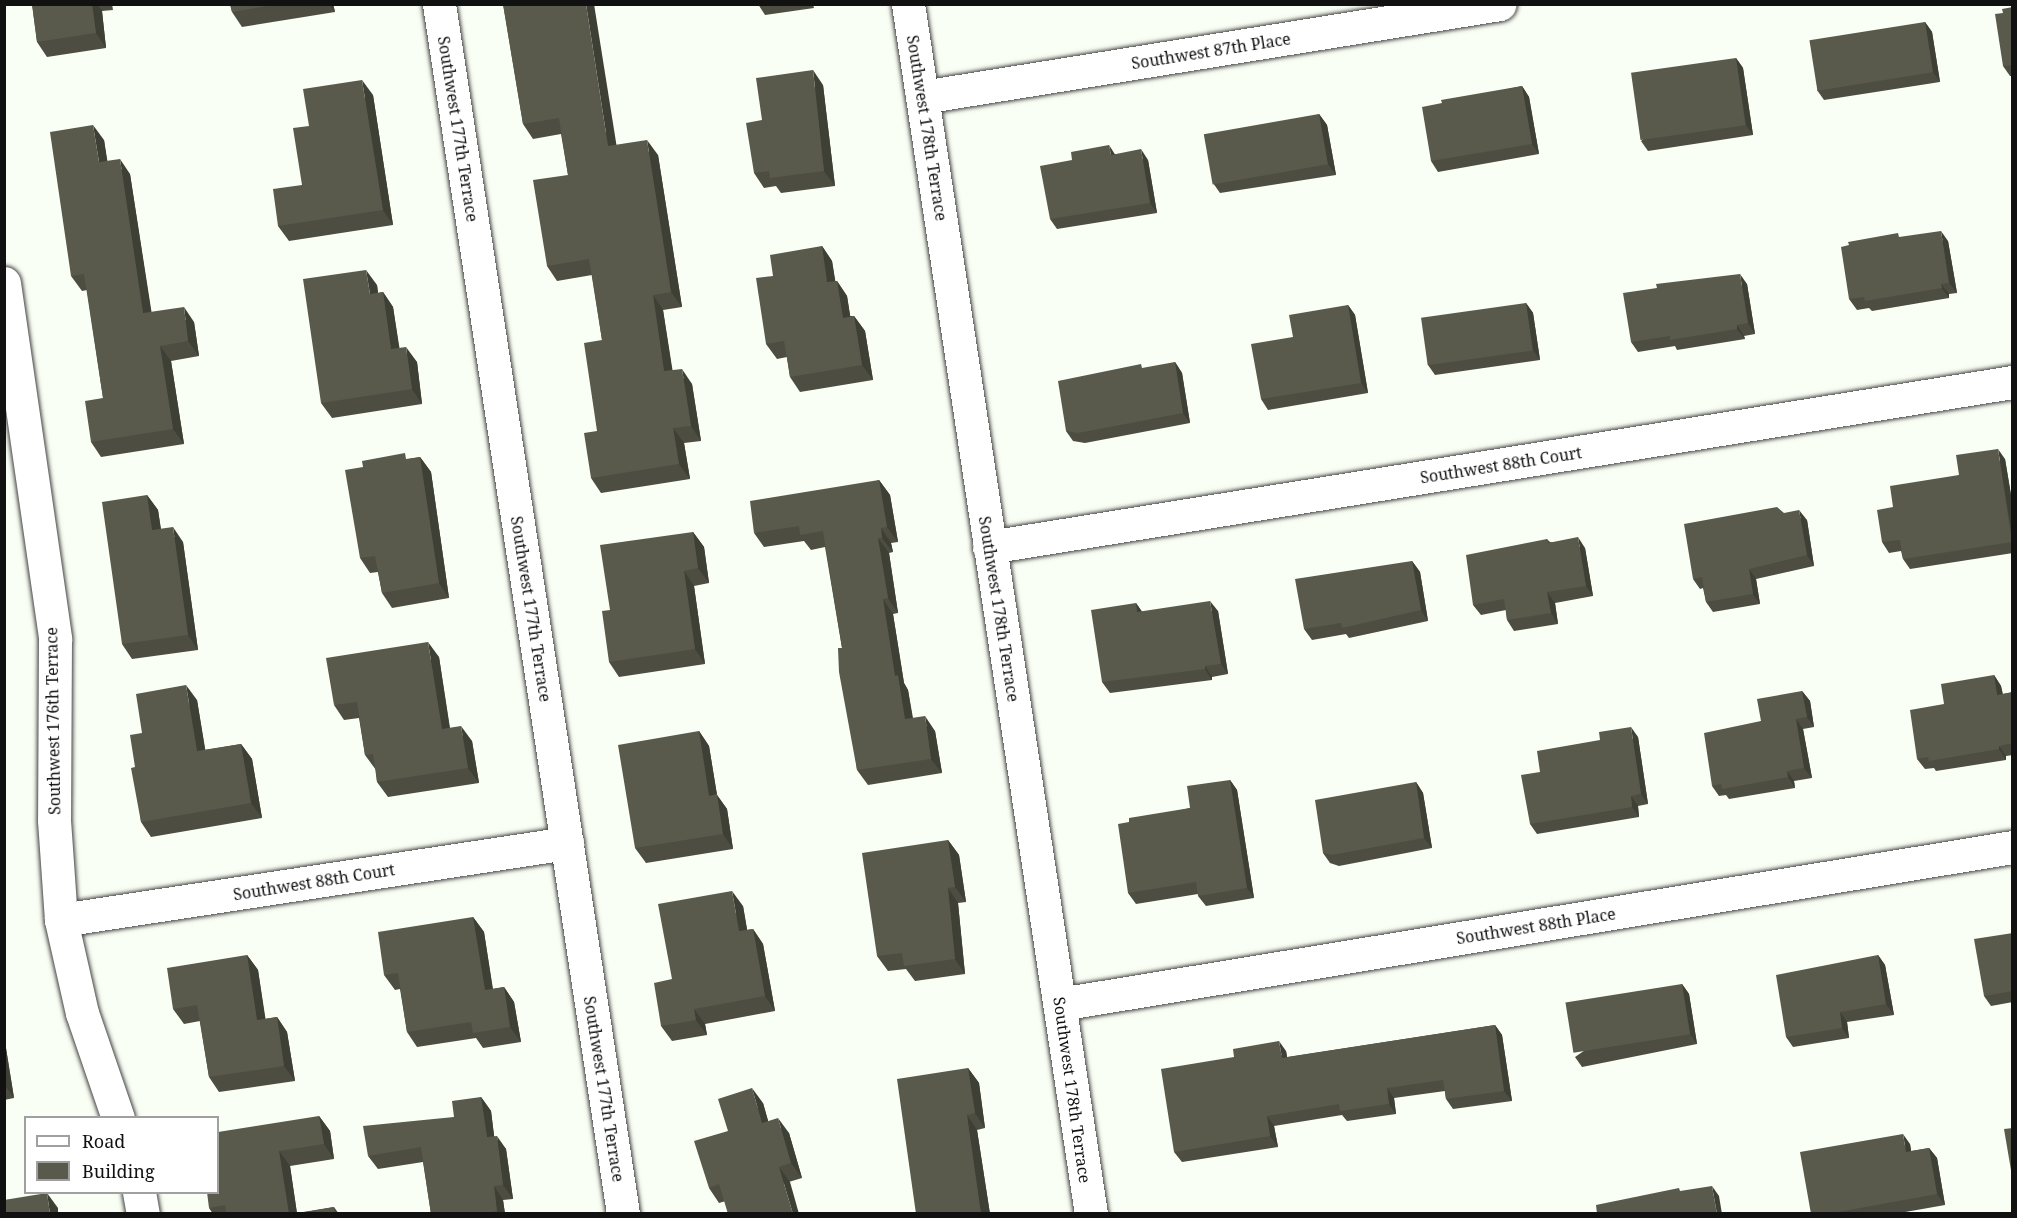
<!DOCTYPE html>
<style>
body{margin:0}
#map{position:relative;width:2017px;height:1218px;overflow:hidden;background:#fafff5;font-family:"Noto Serif",serif}
div>[style]{position:absolute}
[style*='--x']{left:calc(var(--x)*1px);top:calc(var(--y)*1px);width:calc(var(--w)*1px);rotate:calc(var(--a)*1deg)}
.roads{filter:drop-shadow(0 0 2px #444) drop-shadow(0 0 2px #444)}
.minor>*{height:33px;margin:-16.5px;padding:0 16.5px;transform-origin:16.5px;border-radius:16.5px;background:#fff}
.wall>*{inset:0;background:#4d4d41}
.shaded-wall>*{inset:0;background:#3e3f35}
.building>*{inset:0;background:#595a4c;transform-origin:0 0}
span{translate:-50% -50%;white-space:nowrap;text-align:center;line-height:1.15;-webkit-text-stroke:6px #fff;paint-order:stroke}
.street-label{font-size:16px;color:#111}
.frame{position:absolute;inset:0;border:6px solid #111;pointer-events:none}
.legend{position:absolute;left:24px;top:1116px;width:195px;height:78px;box-sizing:border-box;background:#fff;border:2px solid #a0a0a0;margin:0;padding:8px 10px;list-style:none;font-size:18px;color:#111}
.legend li{display:flex;align-items:center;gap:12px;height:30px}
.legend b{width:30px;border:2px solid #a0a0a0}
</style>
<div id="map">
<div class="roads">
<div class="minor">
<div style="--x:439;--y:4;--w:1224;--a:81.35"></div>
<div style="--x:908;--y:4;--w:1224;--a:81.4"></div>
<div style="--x:922;--y:97;--w:585;--a:-9.14"></div>
<div style="--x:4;--y:283;--w:360;--a:81.8"></div>
<div style="--x:55;--y:639;--w:181;--a:90.3"></div>
<div style="--x:54;--y:820;--w:100;--a:86"></div>
<div style="--x:61;--y:920;--w:95;--a:77.3"></div>
<div style="--x:82;--y:1013;--w:111;--a:71.1"></div>
<div style="--x:989;--y:547;--w:1036;--a:-9.16"></div>
<div style="--x:61;--y:920;--w:512;--a:-8.65"></div>
<div style="--x:1060;--y:1004;--w:965;--a:-9.36"></div>
<div style="--x:139;--y:1192;--w:22;--a:80"></div>
</div>
</div>
<div class="wall">
<div style="clip-path:polygon(32px 4px,112px 4px,113px 10px,102px 11px,106px 48px,47px 57px,37px 42px)"></div>
<div style="clip-path:polygon(230px 4px,333px 4px,335px 12px,242px 27px,232px 12px)"></div>
<div style="clip-path:polygon(503px 4px,616px 145px,658px 155px,682px 307px,663px 310px,672px 370px,692px 384px,701px 441px,684px 443px,690px 479px,601px 493px,591px 478px,597px 431px,602px 340px,592px 275px,557px 281px,547px 266px,568px 175px,561px 134px,533px 139px,523px 124px)"></div>
<div style="clip-path:polygon(758px 4px,813px 4px,814px 8px,765px 15px)"></div>
<div style="clip-path:polygon(2013px 7px,2013px 76px,2010px 76px,2003px 66px,2003px 13px)"></div>
<div style="clip-path:polygon(1925px 22px,1932px 32px,1940px 82px,1824px 100px,1817px 90px)"></div>
<div style="clip-path:polygon(1736px 58px,1743px 68px,1753px 135px,1648px 151px,1641px 141px)"></div>
<div style="clip-path:polygon(823px 85px,835px 186px,781px 193px,776px 186px,764px 188px,754px 173px,762px 120px)"></div>
<div style="clip-path:polygon(1522px 86px,1529px 97px,1539px 154px,1438px 172px,1431px 161px,1442px 103px)"></div>
<div style="clip-path:polygon(373px 95px,393px 225px,289px 241px,278px 226px,302px 185px,309px 126px)"></div>
<div style="clip-path:polygon(1319px 114px,1327px 125px,1336px 175px,1220px 193px,1213px 183px)"></div>
<div style="clip-path:polygon(104px 140px,107px 161px,130px 174px,151px 312px,194px 322px,199px 356px,171px 361px,184px 444px,101px 457px,91px 442px,103px 398px,87px 290px,82px 291px,71px 276px)"></div>
<div style="clip-path:polygon(1115px 154px,1148px 160px,1157px 213px,1057px 229px,1050px 219px)"></div>
<div style="clip-path:polygon(1901px 237px,1948px 241px,1957px 293px,1949px 294px,1949px 298px,1872px 311px,1869px 308px,1857px 310px,1849px 299px)"></div>
<div style="clip-path:polygon(822px 246px,832px 261px,835px 281px,837px 281px,847px 296px,850px 316px,854px 316px,865px 331px,873px 380px,800px 392px,790px 377px,787px 357px,777px 359px,766px 344px,773px 276px)"></div>
<div style="clip-path:polygon(1747px 284px,1755px 334px,1744px 336px,1745px 339px,1677px 350px,1675px 346px,1638px 352px,1631px 342px)"></div>
<div style="clip-path:polygon(377px 285px,378px 293px,383px 292px,393px 307px,399px 348px,417px 362px,422px 404px,332px 418px,321px 403px)"></div>
<div style="clip-path:polygon(1526px 303px,1533px 313px,1540px 360px,1435px 375px,1428px 365px)"></div>
<div style="clip-path:polygon(1348px 305px,1355px 315px,1368px 393px,1268px 410px,1261px 399px,1293px 337px)"></div>
<div style="clip-path:polygon(1175px 362px,1182px 373px,1190px 423px,1085px 443px,1073px 441px,1066px 431px)"></div>
<div style="clip-path:polygon(420px 457px,431px 472px,449px 598px,392px 608px,382px 593px,378px 572px,370px 573px,360px 558px,409px 459px)"></div>
<div style="clip-path:polygon(2005px 459px,2013px 507px,2013px 553px,1910px 569px,1903px 559px,1901px 551px,1889px 553px,1882px 542px,1893px 507px,1959px 475px)"></div>
<div style="clip-path:polygon(879px 480px,890px 495px,898px 542px,891px 543px,893px 552px,889px 553px,898px 613px,893px 614px,904px 683px,908px 690px,913px 718px,935px 731px,942px 773px,868px 785px,857px 770px,842px 648px,825px 547px,811px 550px,804px 541px,764px 547px,754px 533px)"></div>
<div style="clip-path:polygon(147px 495px,158px 510px,161px 529px,183px 542px,198px 650px,132px 659px,122px 644px)"></div>
<div style="clip-path:polygon(1784px 513px,1807px 520px,1814px 566px,1756px 579px,1760px 604px,1713px 612px,1706px 602px,1703px 588px,1700px 589px,1693px 579px)"></div>
<div style="clip-path:polygon(693px 532px,704px 547px,709px 583px,694px 586px,705px 664px,619px 677px,609px 662px,610px 610px)"></div>
<div style="clip-path:polygon(1547px 539px,1550px 542px,1585px 548px,1593px 596px,1555px 603px,1558px 624px,1514px 631px,1507px 620px,1506px 610px,1481px 615px,1473px 605px)"></div>
<div style="clip-path:polygon(1412px 561px,1420px 572px,1428px 621px,1349px 638px,1346px 634px,1312px 640px,1304px 629px)"></div>
<div style="clip-path:polygon(1136px 603px,1142px 612px,1218px 611px,1228px 674px,1212px 677px,1212px 680px,1110px 693px,1102px 682px)"></div>
<div style="clip-path:polygon(439px 657px,450px 728px,472px 741px,479px 783px,388px 797px,377px 782px,376px 770px,365px 755px,359px 718px,344px 720px,334px 705px)"></div>
<div style="clip-path:polygon(1994px 675px,2001px 686px,2003px 694px,2013px 692px,2013px 755px,2006px 756px,2006px 760px,1936px 771px,1934px 768px,1925px 769px,1917px 759px)"></div>
<div style="clip-path:polygon(1802px 691px,1810px 701px,1814px 727px,1803px 729px,1812px 778px,1794px 781px,1795px 788px,1729px 799px,1726px 795px,1719px 796px,1712px 786px,1761px 721px)"></div>
<div style="clip-path:polygon(197px 700px,205px 750px,241px 744px,252px 759px,262px 818px,151px 837px,141px 822px,135px 767px,142px 733px)"></div>
<div style="clip-path:polygon(699px 731px,709px 746px,717px 795px,727px 809px,733px 849px,646px 863px,635px 848px)"></div>
<div style="clip-path:polygon(1638px 737px,1648px 804px,1638px 806px,1639px 817px,1537px 834px,1530px 824px,1540px 772px)"></div>
<div style="clip-path:polygon(1230px 780px,1237px 790px,1254px 898px,1206px 906px,1198px 896px,1198px 894px,1136px 904px,1128px 893px,1129px 822px,1190px 808px)"></div>
<div style="clip-path:polygon(1416px 782px,1423px 793px,1432px 848px,1339px 866px,1330px 863px,1323px 853px)"></div>
<div style="clip-path:polygon(948px 840px,959px 855px,966px 902px,958px 903px,965px 974px,915px 981px,906px 969px,888px 971px,877px 956px)"></div>
<div style="clip-path:polygon(743px 906px,747px 930px,753px 929px,763px 944px,775px 1011px,705px 1024px,707px 1035px,672px 1041px,661px 1026px,672px 979px)"></div>
<div style="clip-path:polygon(473px 917px,484px 932px,493px 989px,504px 987px,514px 1002px,521px 1042px,483px 1048px,476px 1038px,417px 1047px,407px 1032px,400px 989px,395px 990px,384px 975px)"></div>
<div style="clip-path:polygon(2013px 933px,2013px 1002px,1991px 1006px,1984px 996px)"></div>
<div style="clip-path:polygon(247px 955px,258px 970px,265px 1019px,277px 1017px,287px 1032px,295px 1081px,219px 1092px,209px 1077px,200px 1021px,184px 1024px,173px 1009px)"></div>
<div style="clip-path:polygon(1878px 955px,1885px 965px,1894px 1015px,1847px 1022px,1849px 1038px,1793px 1047px,1786px 1037px)"></div>
<div style="clip-path:polygon(1682px 984px,1689px 994px,1697px 1044px,1582px 1067px,1575px 1057px)"></div>
<div style="clip-path:polygon(1495px 1025px,1502px 1035px,1512px 1101px,1453px 1109px,1446px 1099px,1445px 1091px,1394px 1098px,1396px 1114px,1347px 1121px,1342px 1115px,1274px 1126px,1278px 1147px,1182px 1162px,1174px 1152px,1286px 1051px,1287px 1057px)"></div>
<div style="clip-path:polygon(4px 1036px,14px 1098px,4px 1100px)"></div>
<div style="clip-path:polygon(968px 1068px,979px 1083px,985px 1128px,977px 1130px,990px 1214px,916px 1214px)"></div>
<div style="clip-path:polygon(481px 1097px,491px 1111px,494px 1136px,506px 1149px,513px 1199px,503px 1200px,505px 1214px,431px 1214px,423px 1162px,378px 1169px,368px 1156px,454px 1117px)"></div>
<div style="clip-path:polygon(763px 1103px,768px 1121px,789px 1133px,802px 1178px,719px 1203px,709px 1188px,728px 1131px)"></div>
<div style="clip-path:polygon(319px 1116px,330px 1131px,334px 1159px,290px 1166px,297px 1213px,334px 1207px,339px 1214px,213px 1214px,209px 1208px)"></div>
<div style="clip-path:polygon(1910px 1144px,1911px 1151px,1929px 1148px,1937px 1158px,1945px 1205px,1894px 1214px,1811px 1214px)"></div>
</div>
<div class="shaded-wall">
<div style="clip-path:polygon(92px 4px,97px 4px,102px 11px,106px 48px,96px 33px)"></div>
<div style="clip-path:polygon(329px 4px,333px 4px,335px 12px)"></div>
<div style="clip-path:polygon(586px 4px,594px 4px,619px 161px,608px 146px)"></div>
<div style="clip-path:polygon(1925px 22px,1932px 32px,1940px 82px,1933px 72px)"></div>
<div style="clip-path:polygon(1736px 58px,1743px 68px,1753px 135px,1746px 125px)"></div>
<div style="clip-path:polygon(813px 70px,823px 85px,835px 186px,824px 171px)"></div>
<div style="clip-path:polygon(362px 80px,373px 95px,393px 225px,383px 210px)"></div>
<div style="clip-path:polygon(1522px 86px,1529px 97px,1539px 154px,1532px 144px)"></div>
<div style="clip-path:polygon(1319px 114px,1327px 125px,1336px 175px,1328px 164px)"></div>
<div style="clip-path:polygon(93px 125px,104px 140px,110px 177px,99px 162px)"></div>
<div style="clip-path:polygon(647px 140px,658px 155px,682px 307px,671px 292px)"></div>
<div style="clip-path:polygon(1109px 145px,1116px 156px,1111px 155px)"></div>
<div style="clip-path:polygon(1141px 149px,1148px 160px,1157px 213px,1150px 203px)"></div>
<div style="clip-path:polygon(120px 159px,130px 174px,154px 328px,143px 313px)"></div>
<div style="clip-path:polygon(1941px 231px,1948px 241px,1957px 293px,1949px 283px)"></div>
<div style="clip-path:polygon(822px 246px,832px 261px,838px 297px,827px 282px)"></div>
<div style="clip-path:polygon(366px 270px,377px 285px,380px 309px,370px 294px)"></div>
<div style="clip-path:polygon(1740px 274px,1747px 284px,1755px 334px,1748px 323px)"></div>
<div style="clip-path:polygon(837px 281px,847px 296px,853px 333px,843px 318px)"></div>
<div style="clip-path:polygon(1941px 284px,1949px 294px,1949px 298px,1942px 288px)"></div>
<div style="clip-path:polygon(383px 292px,393px 307px,402px 364px,391px 349px)"></div>
<div style="clip-path:polygon(653px 295px,663px 310px,675px 386px,664px 371px)"></div>
<div style="clip-path:polygon(1526px 303px,1533px 313px,1540px 360px,1533px 350px)"></div>
<div style="clip-path:polygon(1348px 305px,1355px 315px,1368px 393px,1361px 383px)"></div>
<div style="clip-path:polygon(184px 307px,194px 322px,199px 356px,188px 341px)"></div>
<div style="clip-path:polygon(854px 316px,865px 331px,873px 380px,862px 365px)"></div>
<div style="clip-path:polygon(1737px 325px,1744px 336px,1745px 339px,1737px 329px)"></div>
<div style="clip-path:polygon(160px 346px,171px 361px,184px 444px,173px 429px)"></div>
<div style="clip-path:polygon(406px 347px,417px 362px,422px 404px,412px 389px)"></div>
<div style="clip-path:polygon(1175px 362px,1182px 373px,1190px 423px,1183px 413px)"></div>
<div style="clip-path:polygon(682px 369px,692px 384px,701px 441px,691px 426px)"></div>
<div style="clip-path:polygon(673px 428px,684px 443px,690px 479px,679px 464px)"></div>
<div style="clip-path:polygon(1998px 449px,2005px 459px,2013px 507px,2013px 542px)"></div>
<div style="clip-path:polygon(420px 457px,431px 472px,449px 598px,439px 583px)"></div>
<div style="clip-path:polygon(879px 480px,890px 495px,898px 542px,887px 527px)"></div>
<div style="clip-path:polygon(147px 495px,158px 510px,163px 545px,152px 530px)"></div>
<div style="clip-path:polygon(1799px 510px,1807px 520px,1814px 566px,1807px 555px)"></div>
<div style="clip-path:polygon(173px 527px,183px 542px,198px 650px,188px 635px)"></div>
<div style="clip-path:polygon(881px 528px,891px 543px,893px 552px,882px 538px)"></div>
<div style="clip-path:polygon(693px 532px,704px 547px,709px 583px,698px 568px)"></div>
<div style="clip-path:polygon(1578px 537px,1585px 548px,1593px 596px,1586px 586px)"></div>
<div style="clip-path:polygon(878px 538px,889px 553px,898px 613px,888px 598px)"></div>
<div style="clip-path:polygon(1412px 561px,1420px 572px,1428px 621px,1421px 610px)"></div>
<div style="clip-path:polygon(1749px 569px,1756px 579px,1760px 604px,1753px 594px)"></div>
<div style="clip-path:polygon(684px 571px,694px 586px,705px 664px,695px 649px)"></div>
<div style="clip-path:polygon(1547px 592px,1555px 603px,1558px 624px,1551px 613px)"></div>
<div style="clip-path:polygon(883px 599px,893px 614px,904px 683px,908px 690px,915px 734px,905px 719px,895px 676px)"></div>
<div style="clip-path:polygon(1210px 601px,1218px 611px,1228px 674px,1221px 664px)"></div>
<div style="clip-path:polygon(1136px 603px,1143px 613px,1137px 612px)"></div>
<div style="clip-path:polygon(428px 642px,439px 657px,452px 744px,442px 729px)"></div>
<div style="clip-path:polygon(1205px 666px,1212px 677px,1212px 680px,1205px 669px)"></div>
<div style="clip-path:polygon(1994px 675px,2001px 686px,2004px 705px,1997px 695px)"></div>
<div style="clip-path:polygon(186px 685px,197px 700px,208px 766px,197px 751px)"></div>
<div style="clip-path:polygon(1802px 691px,1810px 701px,1814px 727px,1807px 717px)"></div>
<div style="clip-path:polygon(925px 716px,935px 731px,942px 773px,931px 759px)"></div>
<div style="clip-path:polygon(1796px 719px,1803px 729px,1812px 778px,1804px 768px)"></div>
<div style="clip-path:polygon(461px 726px,472px 741px,479px 783px,468px 768px)"></div>
<div style="clip-path:polygon(1631px 727px,1638px 737px,1648px 804px,1641px 794px)"></div>
<div style="clip-path:polygon(699px 731px,709px 746px,717px 795px,727px 809px,733px 849px,723px 834px,709px 796px)"></div>
<div style="clip-path:polygon(241px 744px,252px 759px,262px 818px,251px 803px)"></div>
<div style="clip-path:polygon(1999px 746px,2006px 756px,2006px 760px,1999px 749px)"></div>
<div style="clip-path:polygon(1787px 771px,1794px 781px,1795px 788px,1788px 777px)"></div>
<div style="clip-path:polygon(1230px 780px,1237px 790px,1254px 898px,1247px 888px)"></div>
<div style="clip-path:polygon(1416px 782px,1423px 793px,1432px 848px,1424px 838px)"></div>
<div style="clip-path:polygon(1631px 796px,1638px 806px,1639px 817px,1632px 807px)"></div>
<div style="clip-path:polygon(948px 840px,959px 855px,966px 902px,955px 887px)"></div>
<div style="clip-path:polygon(948px 888px,958px 903px,965px 974px,955px 959px)"></div>
<div style="clip-path:polygon(732px 891px,743px 906px,750px 946px,739px 931px)"></div>
<div style="clip-path:polygon(473px 917px,484px 932px,495px 1005px,485px 990px)"></div>
<div style="clip-path:polygon(753px 929px,763px 944px,775px 1011px,765px 996px)"></div>
<div style="clip-path:polygon(247px 955px,258px 970px,268px 1035px,257px 1020px)"></div>
<div style="clip-path:polygon(1878px 955px,1885px 965px,1894px 1015px,1886px 1004px)"></div>
<div style="clip-path:polygon(1682px 984px,1689px 994px,1697px 1044px,1690px 1034px)"></div>
<div style="clip-path:polygon(504px 987px,514px 1002px,521px 1042px,510px 1027px)"></div>
<div style="clip-path:polygon(694px 1009px,705px 1024px,707px 1035px,696px 1020px)"></div>
<div style="clip-path:polygon(1840px 1012px,1847px 1022px,1849px 1038px,1842px 1028px)"></div>
<div style="clip-path:polygon(277px 1017px,287px 1032px,295px 1081px,284px 1066px)"></div>
<div style="clip-path:polygon(1495px 1025px,1502px 1035px,1512px 1101px,1504px 1091px)"></div>
<div style="clip-path:polygon(4px 1036px,14px 1098px,4px 1084px)"></div>
<div style="clip-path:polygon(1279px 1041px,1286px 1051px,1289px 1069px,1282px 1058px)"></div>
<div style="clip-path:polygon(968px 1068px,979px 1083px,985px 1128px,975px 1113px)"></div>
<div style="clip-path:polygon(752px 1088px,763px 1103px,773px 1138px,762px 1123px)"></div>
<div style="clip-path:polygon(1387px 1088px,1394px 1098px,1396px 1114px,1389px 1104px)"></div>
<div style="clip-path:polygon(481px 1097px,491px 1111px,496px 1151px,487px 1137px)"></div>
<div style="clip-path:polygon(967px 1115px,977px 1130px,990px 1214px,981px 1214px)"></div>
<div style="clip-path:polygon(319px 1116px,330px 1131px,334px 1159px,324px 1144px)"></div>
<div style="clip-path:polygon(1267px 1116px,1274px 1126px,1278px 1147px,1270px 1136px)"></div>
<div style="clip-path:polygon(778px 1118px,789px 1133px,802px 1178px,791px 1163px)"></div>
<div style="clip-path:polygon(1903px 1134px,1910px 1144px,1913px 1163px,1906px 1152px)"></div>
<div style="clip-path:polygon(497px 1136px,506px 1149px,513px 1199px,503px 1185px)"></div>
<div style="clip-path:polygon(1929px 1148px,1937px 1158px,1945px 1205px,1937px 1194px)"></div>
<div style="clip-path:polygon(279px 1151px,290px 1166px,297px 1214px,289px 1214px)"></div>
<div style="clip-path:polygon(779px 1167px,790px 1182px,799px 1214px,793px 1214px)"></div>
<div style="clip-path:polygon(494px 1186px,503px 1200px,505px 1214px,499px 1214px,497px 1211px)"></div>
<div style="clip-path:polygon(1712px 1186px,1719px 1196px,1722px 1214px,1717px 1214px)"></div>
<div style="clip-path:polygon(47px 1193px,58px 1208px,58px 1214px,50px 1214px)"></div>
</div>
<div class="building">
<div style="clip-path:polygon(32px 4px,92px 4px,96px 33px,37px 42px)"></div>
<div style="clip-path:polygon(230px 4px,279px 4px,232px 12px)"></div>
<div style="clip-path:polygon(503px 4px,586px 4px,608px 146px,647px 140px,671px 292px,653px 295px,664px 371px,682px 369px,691px 426px,673px 428px,679px 464px,591px 478px,584px 433px,597px 431px,584px 343px,602px 340px,589px 259px,547px 266px,533px 180px,568px 175px,559px 118px,523px 124px)"></div>
<div style="clip-path:polygon(2013px 7px,2013px 65px,2003px 66px,1995px 14px,2003px 13px,2002px 9px)"></div>
<div style="left:1925px;top:22px;width:51px;height:117px;rotate:81deg"></div>
<div style="left:1736px;top:58px;width:68px;height:106px;rotate:82deg"></div>
<div style="clip-path:polygon(813px 70px,824px 171px,770px 178px,769px 171px,754px 173px,746px 123px,762px 120px,756px 78px)"></div>
<div style="clip-path:polygon(362px 80px,383px 210px,278px 226px,273px 189px,302px 185px,293px 128px,309px 126px,303px 89px)"></div>
<div style="clip-path:polygon(1522px 86px,1532px 144px,1431px 161px,1422px 107px,1442px 103px,1441px 100px)"></div>
<div style="left:1319px;top:114px;width:51px;height:117px;rotate:80deg"></div>
<div style="clip-path:polygon(93px 125px,99px 162px,120px 159px,143px 313px,184px 307px,188px 341px,160px 346px,173px 429px,91px 442px,85px 401px,103px 398px,84px 274px,71px 276px,50px 132px)"></div>
<div style="clip-path:polygon(1109px 145px,1111px 155px,1141px 149px,1150px 203px,1050px 219px,1040px 166px,1072px 160px,1071px 152px)"></div>
<div style="clip-path:polygon(1941px 231px,1949px 283px,1941px 284px,1942px 288px,1865px 301px,1864px 297px,1849px 299px,1841px 247px,1849px 245px,1848px 242px,1898px 233px,1899px 237px)"></div>
<div style="clip-path:polygon(822px 246px,827px 282px,837px 281px,843px 318px,854px 316px,862px 365px,790px 377px,784px 341px,766px 344px,756px 278px,773px 276px,770px 255px)"></div>
<div style="clip-path:polygon(366px 270px,370px 294px,383px 292px,391px 349px,406px 347px,412px 389px,321px 403px,303px 279px)"></div>
<div style="clip-path:polygon(1740px 274px,1748px 323px,1737px 325px,1737px 329px,1670px 340px,1670px 336px,1631px 342px,1623px 293px,1657px 288px,1656px 284px)"></div>
<div style="left:1526px;top:303px;width:48px;height:106px;rotate:82deg"></div>
<div style="clip-path:polygon(1348px 305px,1361px 383px,1261px 399px,1251px 344px,1293px 337px,1289px 315px)"></div>
<div style="clip-path:polygon(1175px 362px,1183px 413px,1078px 433px,1066px 431px,1058px 381px,1141px 364px,1142px 368px)"></div>
<div style="clip-path:polygon(1998px 449px,2012px 542px,1903px 559px,1900px 540px,1882px 542px,1877px 510px,1893px 507px,1890px 486px,1959px 475px,1956px 455px)"></div>
<div style="clip-path:polygon(405px 453px,406px 459px,420px 457px,439px 583px,382px 593px,375px 556px,360px 558px,345px 470px,363px 467px,362px 461px)"></div>
<div style="clip-path:polygon(879px 480px,887px 527px,881px 528px,882px 538px,878px 538px,888px 598px,883px 599px,895px 676px,898px 675px,905px 719px,925px 716px,931px 759px,857px 770px,839px 672px,838px 648px,842px 648px,823px 531px,800px 535px,799px 526px,754px 533px,750px 501px)"></div>
<div style="clip-path:polygon(147px 495px,152px 530px,173px 527px,188px 635px,122px 644px,102px 502px)"></div>
<div style="clip-path:polygon(1777px 507px,1784px 513px,1799px 510px,1807px 555px,1749px 569px,1753px 594px,1706px 602px,1702px 577px,1693px 579px,1684px 524px)"></div>
<div style="clip-path:polygon(693px 532px,698px 568px,684px 571px,695px 649px,609px 662px,602px 611px,610px 610px,600px 545px)"></div>
<div style="clip-path:polygon(1578px 537px,1586px 586px,1547px 592px,1551px 613px,1507px 620px,1504px 599px,1473px 605px,1466px 555px,1547px 539px,1548px 543px)"></div>
<div style="clip-path:polygon(1412px 561px,1421px 610px,1342px 628px,1341px 623px,1304px 629px,1295px 579px)"></div>
<div style="clip-path:polygon(1210px 601px,1221px 664px,1205px 666px,1205px 669px,1102px 682px,1091px 610px,1136px 603px,1137px 612px)"></div>
<div style="clip-path:polygon(428px 642px,442px 729px,461px 726px,468px 768px,377px 782px,373px 754px,365px 755px,357px 702px,334px 705px,326px 658px)"></div>
<div style="clip-path:polygon(1994px 675px,1997px 695px,2013px 692px,2013px 743px,1999px 746px,1999px 749px,1929px 761px,1928px 757px,1917px 759px,1910px 710px,1944px 704px,1941px 684px)"></div>
<div style="clip-path:polygon(186px 685px,197px 751px,241px 744px,251px 803px,141px 822px,131px 768px,135px 767px,130px 735px,142px 733px,136px 694px)"></div>
<div style="clip-path:polygon(1802px 691px,1807px 717px,1796px 719px,1804px 768px,1787px 771px,1788px 777px,1722px 789px,1721px 784px,1712px 786px,1704px 733px,1761px 721px,1757px 699px)"></div>
<div style="clip-path:polygon(1631px 727px,1641px 794px,1631px 796px,1632px 807px,1530px 824px,1521px 775px,1540px 772px,1537px 751px,1600px 740px,1599px 732px)"></div>
<div style="clip-path:polygon(699px 731px,709px 796px,717px 794px,723px 834px,635px 848px,618px 745px)"></div>
<div style="clip-path:polygon(1230px 780px,1247px 888px,1198px 896px,1196px 882px,1128px 893px,1118px 824px,1129px 822px,1129px 818px,1190px 808px,1187px 786px)"></div>
<div style="clip-path:polygon(1416px 782px,1424px 838px,1332px 855px,1323px 853px,1315px 800px)"></div>
<div style="clip-path:polygon(948px 840px,955px 887px,948px 888px,955px 959px,904px 966px,902px 953px,877px 956px,862px 853px)"></div>
<div style="clip-path:polygon(732px 891px,739px 931px,753px 929px,765px 996px,694px 1009px,696px 1020px,661px 1026px,654px 983px,672px 979px,658px 904px)"></div>
<div style="clip-path:polygon(473px 917px,485px 990px,504px 987px,510px 1027px,473px 1033px,471px 1022px,407px 1032px,398px 973px,384px 975px,378px 932px)"></div>
<div style="clip-path:polygon(2013px 933px,2013px 991px,1984px 996px,1974px 939px)"></div>
<div style="clip-path:polygon(247px 955px,257px 1020px,277px 1017px,284px 1066px,209px 1077px,197px 1005px,173px 1009px,167px 968px)"></div>
<div style="clip-path:polygon(1878px 955px,1886px 1004px,1840px 1012px,1842px 1028px,1786px 1037px,1776px 975px)"></div>
<div style="left:1682px;top:984px;width:51px;height:118px;rotate:81deg"></div>
<div style="clip-path:polygon(1495px 1025px,1504px 1091px,1446px 1099px,1443px 1080px,1387px 1088px,1389px 1104px,1340px 1111px,1339px 1104px,1267px 1116px,1270px 1136px,1174px 1152px,1161px 1069px,1234px 1057px,1233px 1049px,1279px 1041px,1282px 1058px)"></div>
<div style="clip-path:polygon(968px 1068px,975px 1113px,967px 1115px,981px 1214px,916px 1214px,897px 1079px)"></div>
<div style="clip-path:polygon(752px 1088px,762px 1123px,778px 1118px,791px 1163px,779px 1167px,793px 1214px,728px 1214px,719px 1184px,709px 1188px,694px 1141px,728px 1131px,718px 1099px)"></div>
<div style="clip-path:polygon(481px 1097px,487px 1137px,497px 1136px,503px 1185px,494px 1186px,497px 1211px,479px 1214px,431px 1214px,421px 1147px,368px 1156px,363px 1126px,454px 1117px,452px 1101px)"></div>
<div style="clip-path:polygon(319px 1116px,324px 1144px,279px 1151px,289px 1214px,226px 1214px,225px 1205px,209px 1208px,207px 1192px,218px 1192px,218px 1132px)"></div>
<div style="clip-path:polygon(2013px 1128px,2013px 1182px,2004px 1129px)"></div>
<div style="clip-path:polygon(1903px 1134px,1906px 1152px,1929px 1148px,1937px 1194px,1827px 1214px,1811px 1214px,1800px 1152px)"></div>
<div style="clip-path:polygon(1712px 1186px,1717px 1214px,1597px 1214px,1596px 1205px,1679px 1188px,1680px 1191px)"></div>
<div style="clip-path:polygon(47px 1193px,50px 1214px,4px 1214px,4px 1200px)"></div>
<div style="clip-path:polygon(334px 1207px,335px 1214px,294px 1214px)"></div>
</div>
<div class="street-label">
<span style="left:1211px;top:51px;rotate:-9deg">Southwest 87th Place</span>
<span style="left:927px;top:128px;rotate:81deg">Southwest 178th Terrace</span>
<span style="left:458px;top:129px;rotate:81deg">Southwest 177th Terrace</span>
<span style="left:1501px;top:465px;rotate:-9deg">Southwest 88th Court</span>
<span style="left:531px;top:609px;rotate:81deg">Southwest 177th Terrace</span>
<span style="left:999px;top:609px;rotate:81deg">Southwest 178th Terrace</span>
<span style="left:53px;top:721px;rotate:-91deg">Southwest 176th Terrace</span>
<span style="left:314px;top:882px;rotate:-9deg">Southwest 88th Court</span>
<span style="left:1536px;top:926px;rotate:-9deg">Southwest 88th Place</span>
<span style="left:604px;top:1089px;rotate:81deg">Southwest 177th Terrace</span>
<span style="left:1072px;top:1090px;rotate:82deg">Southwest 178th Terrace</span>
</div>
<div class="frame"></div>
<ul class="legend">
<li><b style="height:8px;background:#fff"></b>Road</li>
<li><b style="height:16px;background:#595a4c"></b>Building</li>
</ul>
</div>
